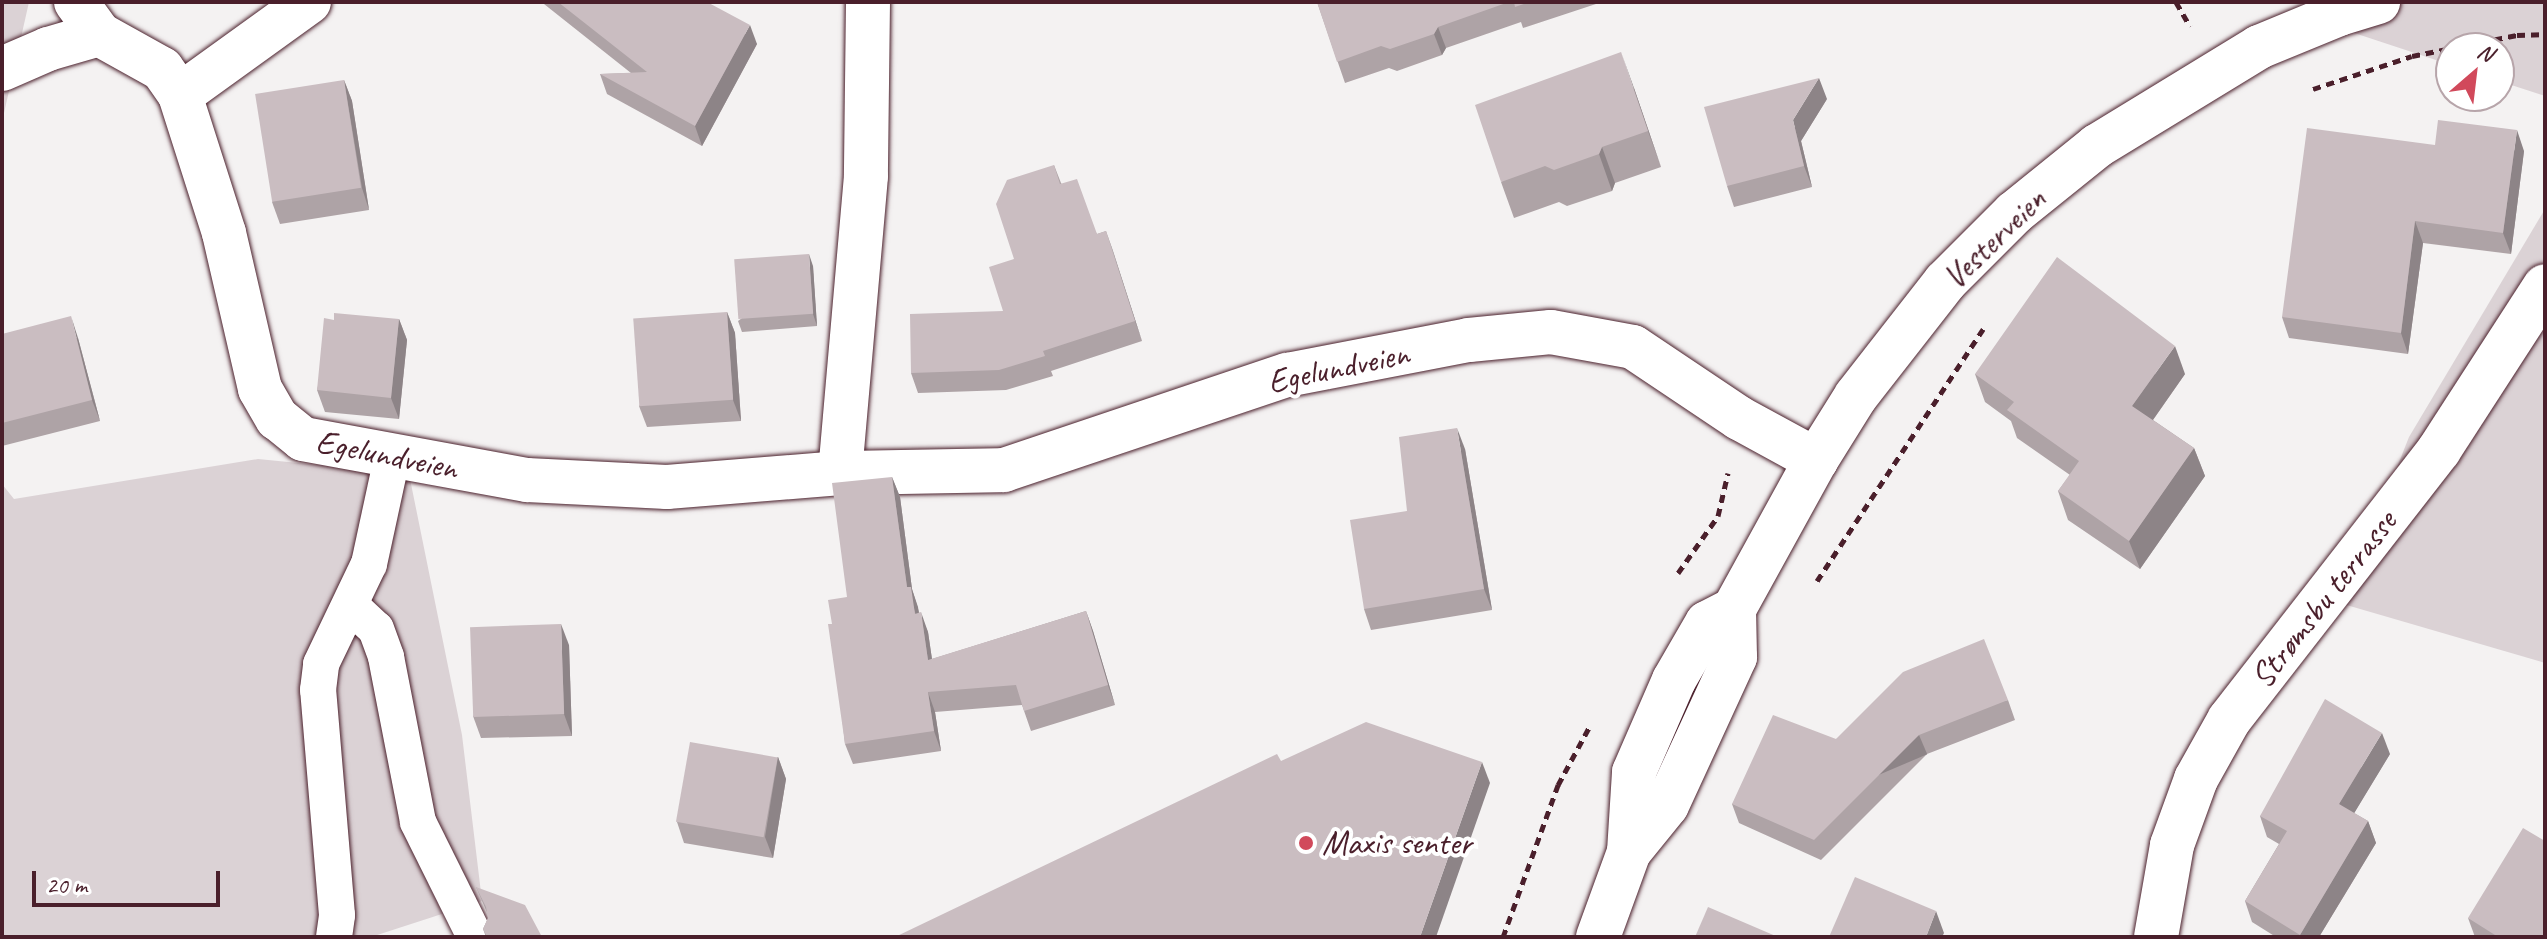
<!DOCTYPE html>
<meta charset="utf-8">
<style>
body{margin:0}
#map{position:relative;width:2547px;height:939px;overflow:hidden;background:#f4f2f2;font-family:Caveat,sans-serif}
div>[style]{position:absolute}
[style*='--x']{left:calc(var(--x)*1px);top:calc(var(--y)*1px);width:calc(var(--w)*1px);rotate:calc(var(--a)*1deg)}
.green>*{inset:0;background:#dbd2d5}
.path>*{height:5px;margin-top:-2.5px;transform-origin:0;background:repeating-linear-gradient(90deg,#4a1f2b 0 8px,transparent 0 14px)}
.roads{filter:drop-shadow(0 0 2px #4a1f2b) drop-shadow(0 0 2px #4a1f2b)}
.service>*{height:36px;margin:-18px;padding:0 18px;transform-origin:18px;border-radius:18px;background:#fff}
.minor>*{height:44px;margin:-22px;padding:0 22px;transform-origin:22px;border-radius:22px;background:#fff}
.primary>*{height:44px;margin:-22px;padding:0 22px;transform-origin:22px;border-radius:22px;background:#fff}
.wall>*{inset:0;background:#aea3a6}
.shaded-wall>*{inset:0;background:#8d8487;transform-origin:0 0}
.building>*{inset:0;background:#cabdc1;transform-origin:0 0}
.dots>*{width:22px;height:22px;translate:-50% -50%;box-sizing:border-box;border:4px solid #fff;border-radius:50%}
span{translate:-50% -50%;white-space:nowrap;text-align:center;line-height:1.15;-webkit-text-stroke:8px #fff;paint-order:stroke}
.street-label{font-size:34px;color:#4a1f2b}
.poi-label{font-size:34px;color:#4a1f2b}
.left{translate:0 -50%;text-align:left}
.frame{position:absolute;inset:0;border:4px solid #4a1f2b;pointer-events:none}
.north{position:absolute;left:2435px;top:32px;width:80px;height:80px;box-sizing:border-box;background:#fff;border:2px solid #b7a5aa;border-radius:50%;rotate:28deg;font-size:22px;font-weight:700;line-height:32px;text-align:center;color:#4a1f2b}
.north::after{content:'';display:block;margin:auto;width:28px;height:36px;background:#d1495b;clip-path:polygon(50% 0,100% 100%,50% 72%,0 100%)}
.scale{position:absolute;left:32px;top:871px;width:188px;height:36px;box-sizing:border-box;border:4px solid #4a1f2b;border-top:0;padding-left:10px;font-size:24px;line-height:28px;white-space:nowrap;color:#4a1f2b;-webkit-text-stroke:6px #fff;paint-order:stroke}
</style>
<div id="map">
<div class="green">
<div style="clip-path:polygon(2px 2px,29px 2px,2px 122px)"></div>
<div style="clip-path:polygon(2351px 2px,2545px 2px,2545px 96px,2499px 81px,2499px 48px,2451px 48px,2451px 65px,2330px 25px)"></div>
<div style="clip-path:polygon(2545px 209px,2545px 663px,2343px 604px,2409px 437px)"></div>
<div style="clip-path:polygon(258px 459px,409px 474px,462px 735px,482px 901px,371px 937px,2px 937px,2px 484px,14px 499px)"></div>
</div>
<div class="path">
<div style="--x:2176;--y:2;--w:28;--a:60"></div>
<div style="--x:2313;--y:89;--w:104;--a:-18.4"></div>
<div style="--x:2412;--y:56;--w:107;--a:-11.3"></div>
<div style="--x:2517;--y:35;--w:28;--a:-2"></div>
<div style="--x:1678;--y:573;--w:70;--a:-54.9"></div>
<div style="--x:1718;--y:516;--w:44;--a:-76.9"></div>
<div style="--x:1817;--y:581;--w:302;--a:-56.6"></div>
<div style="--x:1503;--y:937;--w:162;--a:-70.1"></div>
<div style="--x:1558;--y:785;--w:69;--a:-61.6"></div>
</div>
<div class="roads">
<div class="service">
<div style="--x:350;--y:605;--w:35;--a:43"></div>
<div style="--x:376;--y:629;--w:30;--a:70"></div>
<div style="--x:386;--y:657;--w:168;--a:79"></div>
<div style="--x:418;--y:822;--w:128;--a:63.6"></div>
<div style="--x:334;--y:937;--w:22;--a:-82"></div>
<div style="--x:337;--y:915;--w:226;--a:-94.8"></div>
<div style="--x:318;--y:690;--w:26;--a:-83"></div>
<div style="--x:321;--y:664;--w:111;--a:-64.4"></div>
<div style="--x:369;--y:564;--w:108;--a:-77.8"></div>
</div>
<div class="minor">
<div style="--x:76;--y:2;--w:39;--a:54"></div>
<div style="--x:99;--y:34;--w:72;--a:29.1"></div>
<div style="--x:162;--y:69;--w:32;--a:55"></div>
<div style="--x:180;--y:95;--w:145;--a:72.3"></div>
<div style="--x:224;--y:233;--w:160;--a:77"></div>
<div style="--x:260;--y:389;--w:34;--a:60"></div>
<div style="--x:277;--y:418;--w:33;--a:39"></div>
<div style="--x:303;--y:439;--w:228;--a:10.4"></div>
<div style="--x:527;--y:480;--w:140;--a:2.9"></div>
<div style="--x:667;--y:487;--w:174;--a:-4.6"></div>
<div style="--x:868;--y:2;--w:174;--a:90.7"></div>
<div style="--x:866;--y:176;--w:298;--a:95"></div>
<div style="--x:840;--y:473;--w:164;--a:-1"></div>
<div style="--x:1004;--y:470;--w:299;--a:-18.6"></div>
<div style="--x:1287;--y:375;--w:185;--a:-10.9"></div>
<div style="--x:1469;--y:340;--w:82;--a:-5.6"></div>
<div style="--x:1551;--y:332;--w:83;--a:10.4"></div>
<div style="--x:1633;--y:347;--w:128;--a:33.8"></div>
<div style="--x:1739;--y:418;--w:88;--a:28.6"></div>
<div style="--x:2;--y:69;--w:50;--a:-23.5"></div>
<div style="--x:48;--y:49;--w:53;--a:-16.4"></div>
<div style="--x:180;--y:95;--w:159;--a:-35.8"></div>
<div style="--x:2156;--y:937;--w:93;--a:-80.1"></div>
<div style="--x:2172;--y:845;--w:70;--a:-70"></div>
<div style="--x:2196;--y:779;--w:68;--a:-60.8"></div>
<div style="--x:2229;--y:720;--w:342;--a:-52.1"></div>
<div style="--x:2439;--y:450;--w:195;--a:-57.1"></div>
</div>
<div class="primary">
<div style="--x:1629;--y:852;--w:60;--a:-51"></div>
<div style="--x:1667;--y:805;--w:163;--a:-65.3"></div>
<div style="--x:1735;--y:657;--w:48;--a:-91.2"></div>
<div style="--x:1734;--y:609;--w:170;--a:-61.2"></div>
<div style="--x:1816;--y:460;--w:75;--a:-58"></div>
<div style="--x:1856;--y:396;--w:145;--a:-52"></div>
<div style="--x:1945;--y:282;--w:98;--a:-45"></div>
<div style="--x:2014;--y:213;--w:107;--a:-38.9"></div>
<div style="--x:2097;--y:146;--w:190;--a:-31.4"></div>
<div style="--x:2259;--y:47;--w:87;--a:-22.4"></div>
<div style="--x:2339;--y:14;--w:41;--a:-17.1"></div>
<div style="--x:1598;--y:937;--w:90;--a:-70"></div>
<div style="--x:1629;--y:852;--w:80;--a:-86.4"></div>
<div style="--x:1634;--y:772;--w:100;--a:-66.5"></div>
<div style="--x:1674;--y:680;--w:66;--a:-59.9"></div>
<div style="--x:1707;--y:623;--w:30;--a:-27"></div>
</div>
</div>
<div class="wall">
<div style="clip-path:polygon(543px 2px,707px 2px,757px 44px,702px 146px,607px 94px,600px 74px,631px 73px,544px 4px)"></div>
<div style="clip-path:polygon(1317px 2px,1602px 2px,1523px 28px,1521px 22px,1446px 48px,1442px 55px,1397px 71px,1389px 68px,1345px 83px)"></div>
<div style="clip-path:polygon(344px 80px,352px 101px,369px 210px,280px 224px,272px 202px)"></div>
<div style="clip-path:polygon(1634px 88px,1661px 167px,1615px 183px,1612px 191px,1567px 206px,1559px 202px,1514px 218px,1501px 182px)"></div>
<div style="clip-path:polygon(1827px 99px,1801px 141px,1812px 187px,1734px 207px,1727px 186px)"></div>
<div style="clip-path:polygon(2435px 145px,2524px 151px,2511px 254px,2423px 243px,2408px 354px,2289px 338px,2282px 317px)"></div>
<div style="clip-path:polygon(1054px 165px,1061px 183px,1097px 234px,1106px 231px,1142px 341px,1051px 371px,1053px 376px,1006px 390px,918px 393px,911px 373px,1003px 311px,1014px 259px)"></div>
<div style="clip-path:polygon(813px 266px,817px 326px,742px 332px,738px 321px)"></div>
<div style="clip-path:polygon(727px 312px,735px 333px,741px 421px,647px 427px,639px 406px)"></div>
<div style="clip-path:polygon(399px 319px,407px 340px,399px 419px,325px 412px,317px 390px,334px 320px)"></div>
<div style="clip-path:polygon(2px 334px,78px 338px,100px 421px,2px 446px)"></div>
<div style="clip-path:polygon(1975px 374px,2185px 374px,2153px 420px,2194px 448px,2205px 476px,2140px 569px,2068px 520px,2058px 491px,2070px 475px,2017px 438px,2011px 421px,1985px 402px)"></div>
<div style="clip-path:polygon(1465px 449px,1492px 610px,1371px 630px,1364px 609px,1407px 511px)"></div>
<div style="clip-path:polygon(892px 477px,900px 497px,912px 589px,919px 612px,928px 632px,932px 659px,1086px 611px,1093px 631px,1115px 705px,1031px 731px,1022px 705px,935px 712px,941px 751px,853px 764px,845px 744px,832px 624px,847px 597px)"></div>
<div style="clip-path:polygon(569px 645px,572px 736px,481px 738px,473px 716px)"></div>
<div style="clip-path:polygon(2008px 700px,2015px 720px,1927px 754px,1821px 860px,1739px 823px,1732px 804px,1836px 739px)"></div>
<div style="clip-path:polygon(2390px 754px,2354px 813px,2368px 821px,2376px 843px,2319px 937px,2276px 937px,2252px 922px,2245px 901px,2279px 844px,2267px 837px,2260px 816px)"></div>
<div style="clip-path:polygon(778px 757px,786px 779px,773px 858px,684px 843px,677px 822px)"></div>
<div style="clip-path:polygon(476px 887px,542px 937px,486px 937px,483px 929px,488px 918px,488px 915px)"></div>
<div style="clip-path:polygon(2468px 918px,2545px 937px,2475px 937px)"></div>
</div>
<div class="shaded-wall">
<div style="clip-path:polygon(750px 25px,757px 44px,702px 146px,695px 126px)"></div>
<div style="clip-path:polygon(1438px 27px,1446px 48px,1442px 55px,1434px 34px)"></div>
<div style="clip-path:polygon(1621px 52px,1634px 88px,1661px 167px,1648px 131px)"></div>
<div style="clip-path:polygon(1819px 78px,1827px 99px,1801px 141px,1812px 187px,1804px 166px,1793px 120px)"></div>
<div style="clip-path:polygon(344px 80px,352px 101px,369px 210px,362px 188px)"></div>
<div style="clip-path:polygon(2517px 130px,2524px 151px,2511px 254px,2503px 233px)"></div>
<div style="clip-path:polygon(1602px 147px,1615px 183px,1612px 191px,1599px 154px)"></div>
<div style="clip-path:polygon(2415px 221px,2423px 243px,2408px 354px,2401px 333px)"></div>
<div style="clip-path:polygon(1106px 231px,1113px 251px,1142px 341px,1135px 321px)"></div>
<div style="clip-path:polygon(809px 254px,813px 266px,817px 326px,813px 314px)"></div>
<div style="clip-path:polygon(727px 312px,735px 333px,741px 421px,733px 400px)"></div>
<div style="clip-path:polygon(71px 316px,78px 338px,100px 421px,92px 400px)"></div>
<div style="clip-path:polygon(399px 319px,407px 340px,399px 419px,391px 398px)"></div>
<div style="clip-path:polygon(2175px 346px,2185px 374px,2143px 434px,2132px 406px)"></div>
<div style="clip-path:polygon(1457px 428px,1465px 449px,1492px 610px,1484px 589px)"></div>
<div style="clip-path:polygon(2194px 448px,2205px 476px,2140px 569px,2129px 541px)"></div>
<div style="clip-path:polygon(892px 477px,900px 497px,912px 589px,918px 607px,922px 634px,907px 587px)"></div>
<div style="clip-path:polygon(1086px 611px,1093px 631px,1115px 705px,1108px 685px)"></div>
<div style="clip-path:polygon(921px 612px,928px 632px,935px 680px,928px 660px)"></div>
<div style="clip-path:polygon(561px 624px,569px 645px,572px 736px,564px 714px)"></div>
<div style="clip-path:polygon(928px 692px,935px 712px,941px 751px,934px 731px)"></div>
<div style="clip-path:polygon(2382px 733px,2390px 754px,2347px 825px,2339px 804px)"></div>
<div style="left:1919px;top:735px;width:21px;height:148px;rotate:67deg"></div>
<div style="clip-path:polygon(778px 757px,786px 779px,773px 858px,765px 837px)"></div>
<div style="clip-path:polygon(1482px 762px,1490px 783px,1436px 937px,1420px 937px)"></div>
<div style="clip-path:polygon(2368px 821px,2376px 843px,2319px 937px,2300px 937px,2300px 935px)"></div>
<div style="clip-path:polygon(1936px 911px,1944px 933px,1942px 937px,1926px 937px)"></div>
</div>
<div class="building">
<div style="clip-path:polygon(558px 2px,707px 2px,750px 25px,695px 126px,600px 74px,647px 72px)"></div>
<div style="clip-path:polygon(1317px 2px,1509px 2px,1438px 27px,1434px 34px,1390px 49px,1381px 46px,1337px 62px)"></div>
<div style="clip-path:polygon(1514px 2px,1530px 2px,1515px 7px)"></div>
<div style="clip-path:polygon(1621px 52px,1648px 131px,1602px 147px,1599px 154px,1554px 170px,1545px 166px,1501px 182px,1475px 105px)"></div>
<div style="clip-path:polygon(1819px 78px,1793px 120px,1804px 166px,1727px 186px,1704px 107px)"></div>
<div style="left:344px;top:80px;width:109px;height:90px;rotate:81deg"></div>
<div style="clip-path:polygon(2438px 120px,2517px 130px,2503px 233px,2415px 221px,2401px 333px,2282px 317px,2307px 128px,2435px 145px)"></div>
<div style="clip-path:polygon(1054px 165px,1060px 184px,1077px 179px,1097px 234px,1106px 231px,1135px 321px,1043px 351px,1045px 356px,999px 370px,911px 373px,910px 314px,1003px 311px,989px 267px,1014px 259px,996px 204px,1007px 180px)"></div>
<div style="left:809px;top:254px;width:60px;height:75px;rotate:86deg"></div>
<div style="clip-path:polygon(2057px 257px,2175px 346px,2132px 406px,2194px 448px,2129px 541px,2058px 491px,2079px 461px,2007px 410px,2014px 402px,1975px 374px)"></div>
<div style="left:727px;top:312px;width:88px;height:94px;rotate:86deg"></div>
<div style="clip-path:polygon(334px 313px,399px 319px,391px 398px,317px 390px,324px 318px,334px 320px)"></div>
<div style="clip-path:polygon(71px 316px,92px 400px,2px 423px,2px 334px)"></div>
<div style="clip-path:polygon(1457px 428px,1484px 589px,1364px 609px,1350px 520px,1407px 511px,1399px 437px)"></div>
<div style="clip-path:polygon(892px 477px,907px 587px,911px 587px,915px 614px,921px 612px,928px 660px,1086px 611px,1108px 685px,1024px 711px,1016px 685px,928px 692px,934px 731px,845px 744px,828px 624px,832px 624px,828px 600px,847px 597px,832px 483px)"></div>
<div style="left:561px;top:624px;width:90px;height:91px;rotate:88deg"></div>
<div style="clip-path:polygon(1984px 639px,2008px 700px,1919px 735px,1814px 840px,1732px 804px,1773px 715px,1836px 739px,1903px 672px)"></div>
<div style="clip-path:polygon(2325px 699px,2382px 733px,2339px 804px,2368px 821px,2300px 935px,2245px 901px,2287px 831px,2260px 816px)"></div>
<div style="clip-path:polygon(1366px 722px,1482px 762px,1420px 937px,895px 937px,1277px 754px,1281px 761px)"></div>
<div style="left:690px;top:742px;width:89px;height:81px;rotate:10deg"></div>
<div style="clip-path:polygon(2523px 828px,2545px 841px,2545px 937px,2494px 937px,2495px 935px,2468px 918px)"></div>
<div style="clip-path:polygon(1855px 877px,1936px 911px,1926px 937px,1829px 937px)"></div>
<div style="clip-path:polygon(476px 887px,525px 905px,542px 937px,487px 937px,483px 929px,488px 918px,486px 907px)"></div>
<div style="clip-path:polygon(1708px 907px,1778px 937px,1695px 937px)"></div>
</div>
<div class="dots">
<div style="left:1306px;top:843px;background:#d1495b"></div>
</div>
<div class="street-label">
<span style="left:1994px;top:238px;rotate:-44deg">Vesterveien</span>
<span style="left:1338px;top:367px;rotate:-12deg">Egelundveien</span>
<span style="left:387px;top:454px;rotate:11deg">Egelundveien</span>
<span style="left:2323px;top:599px;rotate:-52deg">Strømsbu terrasse</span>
</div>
<div class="poi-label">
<span class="left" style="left:1322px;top:843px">Maxis senter</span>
</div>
<div class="frame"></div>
<div class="north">N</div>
<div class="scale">20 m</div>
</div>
